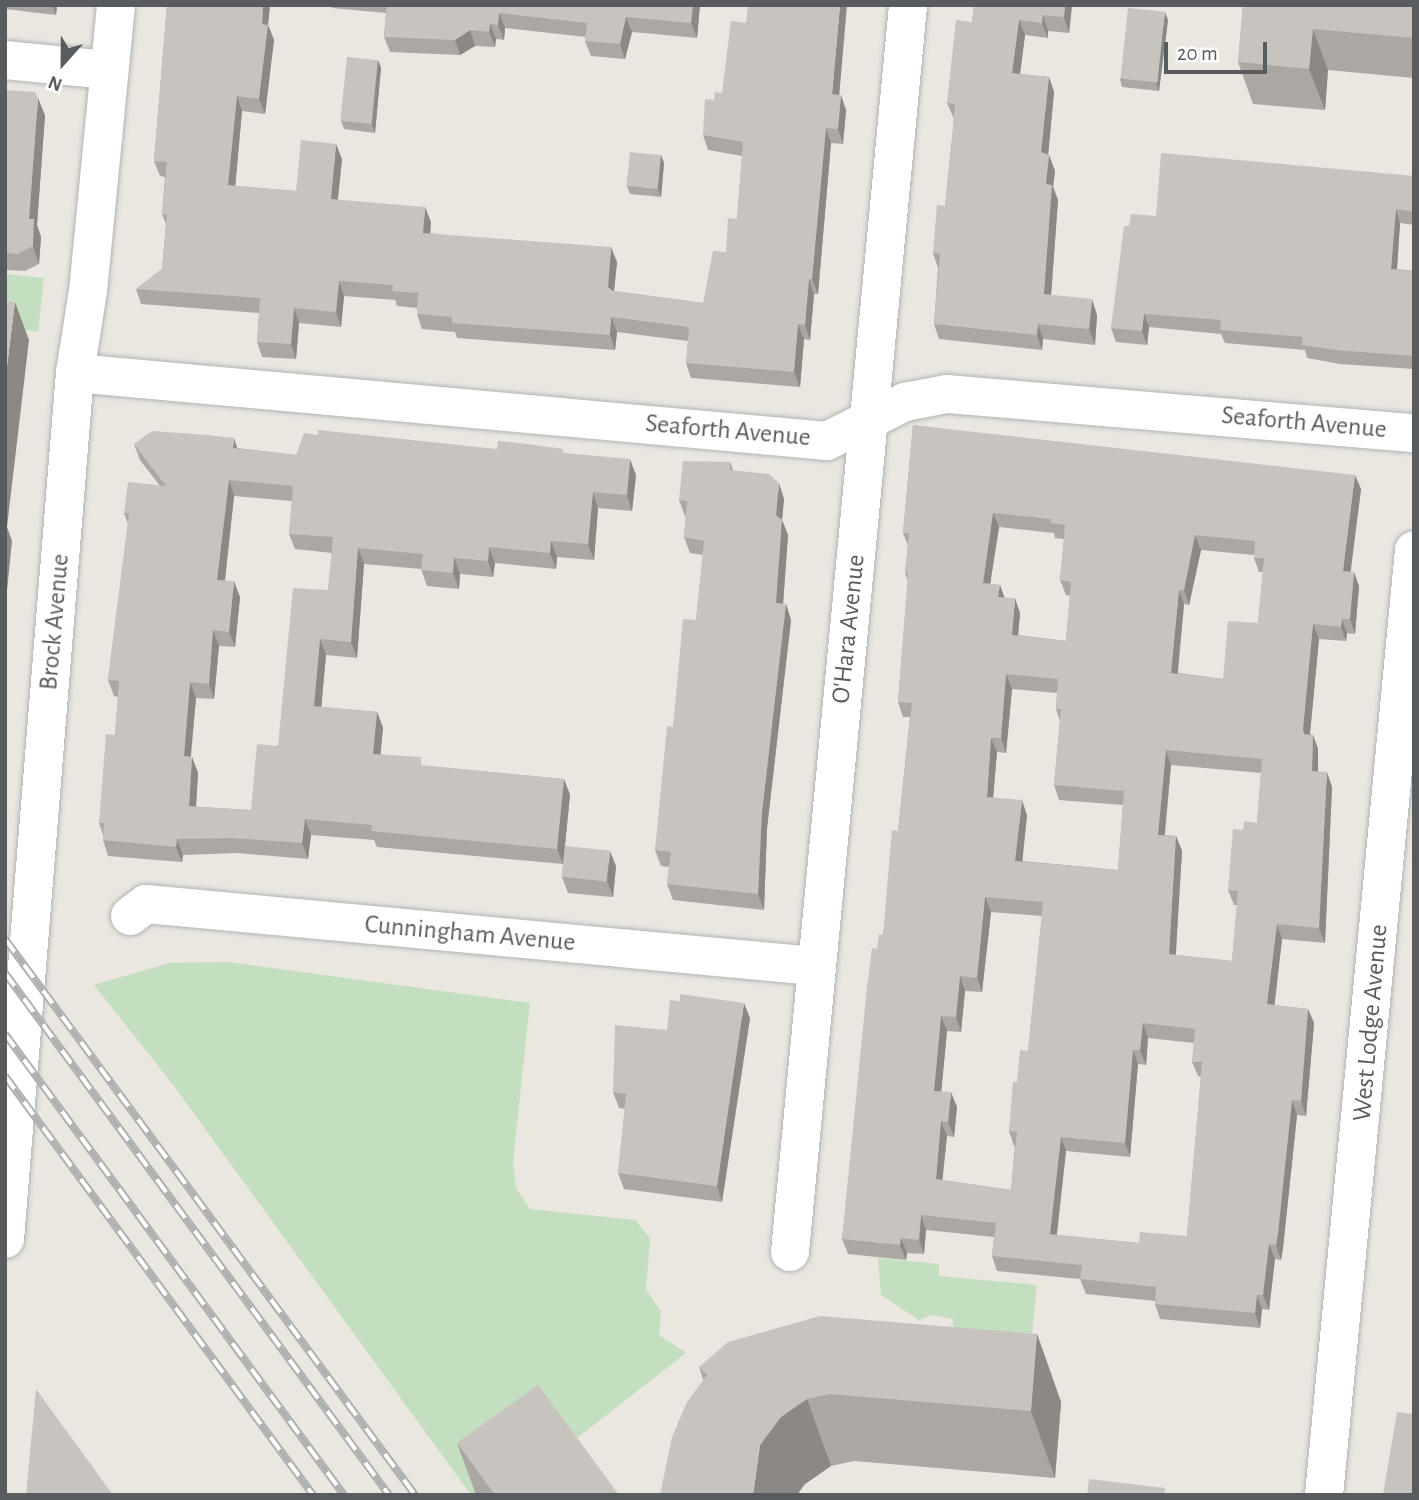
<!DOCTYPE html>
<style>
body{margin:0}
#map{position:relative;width:1419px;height:1500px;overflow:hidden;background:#eae7e0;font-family:"Alegreya Sans",sans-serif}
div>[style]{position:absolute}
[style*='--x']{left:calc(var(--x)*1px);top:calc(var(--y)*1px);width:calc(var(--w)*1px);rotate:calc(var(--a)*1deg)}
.green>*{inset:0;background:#c3dfbf;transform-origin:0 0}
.roads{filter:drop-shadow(0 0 2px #b1b3b6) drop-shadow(0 0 2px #b1b3b6)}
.minor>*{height:38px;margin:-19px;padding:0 19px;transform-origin:19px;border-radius:19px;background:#fff}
.rail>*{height:8px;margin-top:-4px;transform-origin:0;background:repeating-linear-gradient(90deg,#fff 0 16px,#afb0b0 0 32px);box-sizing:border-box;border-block:2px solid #afb0b0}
.wall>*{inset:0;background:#aba8a4}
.shaded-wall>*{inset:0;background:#8b8886}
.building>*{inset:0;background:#c7c3bf;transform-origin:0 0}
span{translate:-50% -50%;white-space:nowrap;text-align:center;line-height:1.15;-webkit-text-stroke:6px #fff;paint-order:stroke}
.street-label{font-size:26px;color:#595c5f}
.frame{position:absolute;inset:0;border:7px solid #595c5f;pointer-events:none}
.north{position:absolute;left:28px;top:28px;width:70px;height:70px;-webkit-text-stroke:5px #fff;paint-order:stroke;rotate:201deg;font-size:19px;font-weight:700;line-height:28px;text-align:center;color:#595c5f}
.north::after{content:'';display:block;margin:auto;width:24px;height:32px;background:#595c5f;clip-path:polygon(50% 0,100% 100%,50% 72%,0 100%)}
.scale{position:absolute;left:1164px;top:42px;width:103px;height:32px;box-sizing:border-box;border:4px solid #595c5f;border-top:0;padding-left:9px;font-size:21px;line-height:24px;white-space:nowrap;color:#595c5f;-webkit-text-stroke:5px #fff;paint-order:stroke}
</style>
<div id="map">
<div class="green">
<div style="left:5px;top:274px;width:39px;height:54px;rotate:6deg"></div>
<div style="clip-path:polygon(228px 962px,530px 1003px,513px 1161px,516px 1188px,530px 1209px,636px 1220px,650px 1239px,646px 1290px,661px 1311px,659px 1335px,686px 1353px,504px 1495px,471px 1495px,174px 1086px,94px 985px,169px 963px)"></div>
<div style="clip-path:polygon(878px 1258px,939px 1264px,939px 1276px,1037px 1285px,1031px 1342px,953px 1333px,953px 1319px,931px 1315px,919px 1320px,881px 1295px)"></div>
</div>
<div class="roads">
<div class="minor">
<div style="--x:5;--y:60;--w:104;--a:5.5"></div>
<div style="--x:75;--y:373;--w:755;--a:5.17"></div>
<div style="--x:827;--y:441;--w:87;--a:-26.6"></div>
<div style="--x:905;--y:402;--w:43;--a:-10.8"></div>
<div style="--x:947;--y:394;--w:469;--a:4.8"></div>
<div style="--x:130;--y:916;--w:20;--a:-37"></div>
<div style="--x:146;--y:904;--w:671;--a:5.3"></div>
<div style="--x:5;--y:1239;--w:869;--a:-85.38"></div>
<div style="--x:75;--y:373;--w:83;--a:-81"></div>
<div style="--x:88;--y:291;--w:287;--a:-84.4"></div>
<div style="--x:790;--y:1252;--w:1253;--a:-84.59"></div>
<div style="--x:1324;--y:1495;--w:949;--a:-84.56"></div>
</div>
</div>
<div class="rail">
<div style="--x:5;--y:939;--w:691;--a:53.59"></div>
<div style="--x:5;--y:973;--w:648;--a:53.66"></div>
<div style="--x:5;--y:1034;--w:572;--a:53.67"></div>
<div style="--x:5;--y:1076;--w:520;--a:53.68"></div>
</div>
<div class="wall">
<div style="clip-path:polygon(5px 5px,57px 5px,56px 15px,5px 9px)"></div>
<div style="clip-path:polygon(167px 5px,270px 5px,268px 25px,274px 40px,265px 114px,242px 111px,235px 186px,296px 191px,342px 159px,338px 200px,431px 222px,430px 233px,617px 262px,614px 291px,703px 303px,726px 252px,737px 219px,742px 156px,708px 150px,703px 135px,714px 100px,722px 93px,839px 94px,846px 110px,843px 144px,831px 143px,818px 294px,814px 294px,810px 340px,804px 339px,800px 387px,691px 378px,686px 363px,688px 341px,617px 332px,615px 350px,457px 338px,455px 332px,422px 329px,417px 314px,417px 308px,397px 306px,395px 300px,344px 296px,341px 327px,299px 323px,296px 359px,262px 357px,257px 342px,259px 313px,141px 304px,136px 289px,162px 269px,166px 224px,162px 214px,165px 177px,160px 176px,154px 161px)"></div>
<div style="clip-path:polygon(331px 5px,700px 5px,697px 38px,632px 32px,625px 59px,591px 56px,585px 41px,586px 37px,505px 28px,504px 40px,496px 39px,495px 47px,475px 46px,460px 55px,390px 52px,384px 37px,386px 13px,332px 8px)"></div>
<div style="clip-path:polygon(974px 5px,1072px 5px,1069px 33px,1048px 31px,1048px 38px,1025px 35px,1020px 74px,1049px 77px,1054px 92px,1048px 155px,1049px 155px,1055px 171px,1053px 187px,1058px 200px,1051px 295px,1097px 315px,1095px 345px,1043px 339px,1042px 350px,939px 339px,934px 324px,938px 268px,933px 253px,945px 206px,954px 119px,947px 103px,972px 22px)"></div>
<div style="clip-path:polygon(1243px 5px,1414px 5px,1414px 78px,1328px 70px,1325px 110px,1253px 104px,1238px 62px)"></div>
<div style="clip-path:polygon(1168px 20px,1159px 91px,1122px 87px,1120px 79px)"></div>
<div style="clip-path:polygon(378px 60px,381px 68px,375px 133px,344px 129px,341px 121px)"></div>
<div style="clip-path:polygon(5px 90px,45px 115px,37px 225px,41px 237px,39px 264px,25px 271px,5px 270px)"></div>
<div style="clip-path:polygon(661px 155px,664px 163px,661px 197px,630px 194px,627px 186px)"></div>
<div style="clip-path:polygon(1414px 176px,1414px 225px,1400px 223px,1397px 269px,1414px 271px,1414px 369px,1340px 364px,1307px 358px,1305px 350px,1225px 343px,1221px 334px,1149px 327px,1147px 345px,1116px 342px,1111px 328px,1129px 226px)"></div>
<div style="clip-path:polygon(evenodd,913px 425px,1361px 489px,1350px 571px,1359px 586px,1355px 634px,1347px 633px,1346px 641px,1319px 639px,1310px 734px,1313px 735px,1318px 749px,1318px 771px,1332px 787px,1325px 943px,1282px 939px,1274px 1005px,1308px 1009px,1314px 1023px,1306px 1116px,1297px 1115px,1283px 1248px,1281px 1260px,1275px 1259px,1269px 1310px,1262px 1309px,1260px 1328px,1160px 1319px,1155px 1304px,1155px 1301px,1086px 1294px,1080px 1279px,997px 1271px,992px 1256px,994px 1237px,926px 1230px,924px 1254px,907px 1253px,906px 1260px,848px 1254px,842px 1239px,877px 949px,883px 935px,898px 831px,910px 717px,903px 717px,898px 702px,908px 581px,905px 573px,908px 545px,903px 533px,913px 425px,999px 527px,1054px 533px,1055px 538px,1064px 539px,1060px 580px,1066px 595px,1070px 596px,1066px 641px,1018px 635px,1020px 613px,1004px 597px,1000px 585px,990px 584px,999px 527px,913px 425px,1201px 550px,1254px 555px,1254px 558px,1259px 572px,1263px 572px,1258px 623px,1223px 679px,1178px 673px,1184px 604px,1189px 605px,1201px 550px,913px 425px,1012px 689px,1057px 693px,1056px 709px,1060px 721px,1054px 785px,1059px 800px,1123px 805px,1118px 870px,1022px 861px,1027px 815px,993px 797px,997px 752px,1006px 753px,1012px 689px,913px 425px,1171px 765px,1261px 773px,1257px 823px,1243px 830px,1228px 890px,1234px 905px,1237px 905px,1232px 961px,1175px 955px,1182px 851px,1176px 836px,1165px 835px,1171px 765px,913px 425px,991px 912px,1042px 916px,1028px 1051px,1017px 1082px,1009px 1131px,1014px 1146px,1015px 1146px,1011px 1190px,942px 1180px,947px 1136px,954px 1137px,957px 1107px,941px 1091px,947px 1031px,961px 1032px,965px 991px,982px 992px,991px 912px,913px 425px,1148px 1038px,1194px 1043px,1192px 1062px,1198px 1076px,1201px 1077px,1187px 1236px,1139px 1243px,1057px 1235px,1066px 1151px,1130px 1157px,1138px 1064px,1146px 1065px,1148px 1038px)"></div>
<div style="clip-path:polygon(evenodd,134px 444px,237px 448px,296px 455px,497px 449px,564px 453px,636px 475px,632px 511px,598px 508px,594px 560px,557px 557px,556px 569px,495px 563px,493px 577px,460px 574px,459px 589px,427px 586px,421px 569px,364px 564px,357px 658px,326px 655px,321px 707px,377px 712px,383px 728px,380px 754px,424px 766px,564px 779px,570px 795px,565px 846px,616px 866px,613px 897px,568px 893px,562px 877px,563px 864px,377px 847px,374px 840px,311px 835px,308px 859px,237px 853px,183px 855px,182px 862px,108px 856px,103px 840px,103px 835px,99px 823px,115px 735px,118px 697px,114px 696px,108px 680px,128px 524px,124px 513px,160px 486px,140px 460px,134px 444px,234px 496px,292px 501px,289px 534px,295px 549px,332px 553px,328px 590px,278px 746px,251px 810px,196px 807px,198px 773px,192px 757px,191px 757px,196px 698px,214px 699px,219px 646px,235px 647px,240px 597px,225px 581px,234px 496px)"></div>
<div style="clip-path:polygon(730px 462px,733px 470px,784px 499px,782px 520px,788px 535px,783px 604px,786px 604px,791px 620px,767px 828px,764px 910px,673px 900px,667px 884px,669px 867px,661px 866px,655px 850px,673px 727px,696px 620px,703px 555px,690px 553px,684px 537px,686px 516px,685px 516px,679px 500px)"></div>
<div style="clip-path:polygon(750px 1018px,722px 1202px,624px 1189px,618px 1173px,625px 1109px,619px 1108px,613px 1092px,667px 1030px)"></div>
<div style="clip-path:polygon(1037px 1334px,1061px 1402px,1055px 1478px,854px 1461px,831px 1466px,805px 1484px,703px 1379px,699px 1367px)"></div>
<div style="clip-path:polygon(457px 1443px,619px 1495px,476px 1495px)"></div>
</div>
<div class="shaded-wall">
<div style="clip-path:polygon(52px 5px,57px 5px,56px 15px)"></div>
<div style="clip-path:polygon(263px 5px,270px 5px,268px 25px,274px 40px,265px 114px,259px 99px)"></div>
<div style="clip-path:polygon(693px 5px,700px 5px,697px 38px,691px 23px)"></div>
<div style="clip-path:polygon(840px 5px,847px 5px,838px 109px,832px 94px)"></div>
<div style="clip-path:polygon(1065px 5px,1072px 5px,1069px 33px,1064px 17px)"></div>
<div style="clip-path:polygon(1165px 12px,1168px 20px,1159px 91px,1156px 83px)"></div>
<div style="clip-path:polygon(499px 13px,505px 28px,504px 40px,498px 25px)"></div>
<div style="clip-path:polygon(1043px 15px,1048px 31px,1048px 38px,1042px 23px)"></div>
<div style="clip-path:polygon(626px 17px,632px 32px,625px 59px,620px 44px)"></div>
<div style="clip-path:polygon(1019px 20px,1025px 35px,1018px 89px,1012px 73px)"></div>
<div style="clip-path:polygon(490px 24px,496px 39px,495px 47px,489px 32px)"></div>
<div style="clip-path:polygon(1313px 29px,1328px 70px,1325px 110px,1309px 69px)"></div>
<div style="clip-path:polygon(470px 30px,475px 46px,460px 55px,455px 40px)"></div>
<div style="clip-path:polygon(378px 60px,381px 68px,375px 133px,372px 125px)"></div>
<div style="clip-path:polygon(1049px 77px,1054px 92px,1047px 167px,1041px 152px)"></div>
<div style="clip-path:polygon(841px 95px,846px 110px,843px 144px,838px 129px)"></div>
<div style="clip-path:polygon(237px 96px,242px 111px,234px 200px,228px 185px)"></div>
<div style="clip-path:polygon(38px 98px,45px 115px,37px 225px,41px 237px,39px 264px,33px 246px,29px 219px)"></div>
<div style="clip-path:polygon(826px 128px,831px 143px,818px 294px,812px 279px)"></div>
<div style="clip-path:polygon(336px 144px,342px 159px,336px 214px,331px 199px)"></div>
<div style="clip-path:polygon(661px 155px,664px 163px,661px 197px,658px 189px)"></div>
<div style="clip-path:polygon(1049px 155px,1055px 171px,1053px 187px,1058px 200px,1050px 310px,1044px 294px,1046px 184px)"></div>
<div style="clip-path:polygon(425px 207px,431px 222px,429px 248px,423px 233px)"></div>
<div style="clip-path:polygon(1396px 209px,1400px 223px,1396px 283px,1391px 269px)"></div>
<div style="clip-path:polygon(611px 247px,617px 262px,613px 302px,608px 287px)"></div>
<div style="clip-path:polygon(809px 279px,814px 294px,810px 340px,805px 325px)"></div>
<div style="clip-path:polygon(339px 281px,344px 296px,341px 327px,336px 312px)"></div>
<div style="clip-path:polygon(1092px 299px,1097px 315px,1095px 345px,1089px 329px)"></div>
<div style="clip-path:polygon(15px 302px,29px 340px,7px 527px,12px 541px,5px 611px,5px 382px)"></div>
<div style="clip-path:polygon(294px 308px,299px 323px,296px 359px,291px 344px)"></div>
<div style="clip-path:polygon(1144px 314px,1149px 327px,1147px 345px,1142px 331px)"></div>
<div style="clip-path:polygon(611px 317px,617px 332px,615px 350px,610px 335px)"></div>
<div style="clip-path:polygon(798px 324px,804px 339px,800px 387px,794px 372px)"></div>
<div style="clip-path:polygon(1038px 324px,1043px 339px,1042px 350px,1037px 335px)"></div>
<div style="clip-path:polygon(234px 438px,239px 454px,233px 448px)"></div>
<div style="clip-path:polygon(630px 459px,636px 475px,632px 511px,627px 495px)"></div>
<div style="clip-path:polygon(1355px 475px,1361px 489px,1349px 585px,1343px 571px)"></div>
<div style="clip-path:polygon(229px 480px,234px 496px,223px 596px,217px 580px)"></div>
<div style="clip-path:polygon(779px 483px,784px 499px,782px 520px,788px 535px,782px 619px,776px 603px,776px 515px)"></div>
<div style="clip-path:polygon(593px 492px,598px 508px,594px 560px,588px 544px)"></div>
<div style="clip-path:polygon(993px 513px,999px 527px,988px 598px,983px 583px)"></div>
<div style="clip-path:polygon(1195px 535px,1201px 550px,1189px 605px,1184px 590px)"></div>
<div style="clip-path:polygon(551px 541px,557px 557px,556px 569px,550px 553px)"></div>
<div style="clip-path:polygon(489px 547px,495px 563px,493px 577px,488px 561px)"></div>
<div style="clip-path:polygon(358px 548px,364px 564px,357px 658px,351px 642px)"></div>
<div style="clip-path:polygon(454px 558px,460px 574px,459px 589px,453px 573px)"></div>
<div style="clip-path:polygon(1354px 572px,1359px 586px,1355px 634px,1350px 619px)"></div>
<div style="clip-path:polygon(234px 581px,240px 597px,235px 647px,229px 632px)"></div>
<div style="clip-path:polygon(1000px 585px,1005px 599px,998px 597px)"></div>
<div style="clip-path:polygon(1179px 590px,1184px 604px,1176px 687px,1171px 673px)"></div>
<div style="clip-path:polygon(1015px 598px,1020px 613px,1017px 649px,1012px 635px)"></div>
<div style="clip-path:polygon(786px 604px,791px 620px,767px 828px,764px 910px,758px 894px,762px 812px)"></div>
<div style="clip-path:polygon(1342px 619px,1347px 633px,1346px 641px,1341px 627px)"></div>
<div style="clip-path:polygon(1313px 624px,1319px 639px,1309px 743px,1304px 734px,1303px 729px)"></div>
<div style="clip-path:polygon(213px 630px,219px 646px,214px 699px,209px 684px)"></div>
<div style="clip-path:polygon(320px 639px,326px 655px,320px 722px,314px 706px)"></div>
<div style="clip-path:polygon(1006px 674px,1012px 689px,1006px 753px,1001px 738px)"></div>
<div style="clip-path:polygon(190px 682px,196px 698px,189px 772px,184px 756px)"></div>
<div style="clip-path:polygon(377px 712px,383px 728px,379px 770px,373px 754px)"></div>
<div style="clip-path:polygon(1313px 735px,1318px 749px,1318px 786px,1312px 771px)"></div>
<div style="clip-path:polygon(991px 738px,997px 752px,992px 811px,987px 797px)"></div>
<div style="clip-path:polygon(1166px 750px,1171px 765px,1163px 849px,1158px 835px)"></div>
<div style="clip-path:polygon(192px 757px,198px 773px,195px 822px,189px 806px)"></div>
<div style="clip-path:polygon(1327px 772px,1332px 787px,1325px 943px,1319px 928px)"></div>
<div style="clip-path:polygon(564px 779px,570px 795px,563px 864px,557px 849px)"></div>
<div style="clip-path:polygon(1022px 800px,1027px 815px,1021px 875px,1015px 861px)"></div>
<div style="clip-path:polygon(305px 819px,311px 835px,308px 859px,302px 843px)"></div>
<div style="clip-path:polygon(1176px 836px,1182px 851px,1175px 969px,1169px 954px)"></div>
<div style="clip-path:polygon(177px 839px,183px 855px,182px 862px,176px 847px)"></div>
<div style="clip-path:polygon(610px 851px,616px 866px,613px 897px,607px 881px)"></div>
<div style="clip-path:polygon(985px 897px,991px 912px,982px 992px,977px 978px)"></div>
<div style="clip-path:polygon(1277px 924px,1282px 939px,1273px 1019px,1267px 1004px)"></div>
<div style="clip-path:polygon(960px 976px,965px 991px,961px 1032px,956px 1017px)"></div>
<div style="clip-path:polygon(744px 1003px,750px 1018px,722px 1202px,717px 1186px)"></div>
<div style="clip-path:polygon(1308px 1009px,1314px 1023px,1306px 1116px,1301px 1101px)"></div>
<div style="clip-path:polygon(941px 1016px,947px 1031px,940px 1106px,934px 1091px)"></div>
<div style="clip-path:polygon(1143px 1023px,1148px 1038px,1146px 1065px,1140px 1050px)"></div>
<div style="clip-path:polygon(1133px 1050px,1138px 1064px,1130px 1157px,1125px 1143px)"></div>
<div style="clip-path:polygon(951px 1092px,957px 1107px,954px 1137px,948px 1122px)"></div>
<div style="clip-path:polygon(1292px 1100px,1297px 1115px,1283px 1248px,1281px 1260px,1276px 1245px)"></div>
<div style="clip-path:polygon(941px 1121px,947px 1136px,941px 1194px,936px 1179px)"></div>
<div style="clip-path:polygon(1061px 1137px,1066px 1151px,1055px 1249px,1050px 1234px)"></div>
<div style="clip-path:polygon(921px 1215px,926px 1230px,924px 1254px,919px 1240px)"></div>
<div style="clip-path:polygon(901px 1238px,907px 1253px,906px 1260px,900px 1245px)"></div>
<div style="clip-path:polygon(1269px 1244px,1275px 1259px,1269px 1310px,1263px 1295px)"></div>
<div style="clip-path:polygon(1257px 1295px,1262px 1309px,1260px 1328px,1255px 1313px)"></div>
<div style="clip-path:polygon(1037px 1334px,1061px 1402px,1055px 1478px,1031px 1411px)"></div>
<div style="clip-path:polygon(807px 1399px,831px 1466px,805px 1484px,797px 1495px,753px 1495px,760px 1445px,781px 1417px)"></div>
</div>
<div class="building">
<div style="clip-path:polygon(167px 5px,263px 5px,262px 24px,268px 25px,259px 99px,237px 96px,228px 185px,296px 191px,301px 140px,336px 144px,331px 199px,425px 207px,423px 233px,611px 247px,608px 287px,613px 291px,703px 303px,713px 251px,726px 252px,728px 218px,737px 219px,743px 142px,703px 135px,705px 99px,714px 100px,715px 92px,722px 93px,731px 21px,746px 23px,748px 5px,840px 5px,832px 94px,841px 95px,838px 129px,826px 128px,812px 279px,809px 279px,805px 325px,798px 324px,794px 372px,686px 363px,689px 327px,611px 317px,610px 335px,452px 323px,452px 317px,417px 314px,418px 293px,392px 291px,393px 285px,339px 281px,336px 312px,294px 308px,291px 344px,257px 342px,260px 298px,136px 289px,162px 269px,167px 215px,162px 214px,167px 162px,154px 161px)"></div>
<div style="clip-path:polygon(387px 5px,693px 5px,691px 23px,626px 17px,620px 44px,585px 41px,587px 23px,499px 13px,498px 25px,490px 24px,489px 32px,470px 30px,455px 40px,384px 37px)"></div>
<div style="clip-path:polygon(974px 5px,1065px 5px,1064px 17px,1043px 15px,1042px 23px,1019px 20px,1012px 73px,1049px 77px,1041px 152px,1049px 155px,1046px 184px,1052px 185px,1044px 294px,1092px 299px,1089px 329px,1038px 324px,1037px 335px,934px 324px,940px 254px,933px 253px,937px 205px,945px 206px,951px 152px,955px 104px,947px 103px,956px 20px,972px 22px)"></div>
<div style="clip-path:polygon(1243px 5px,1414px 5px,1414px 38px,1313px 29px,1309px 69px,1238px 62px)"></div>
<div style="left:1128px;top:8px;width:37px;height:71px;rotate:6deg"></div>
<div style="left:347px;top:57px;width:31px;height:64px;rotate:6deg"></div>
<div style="clip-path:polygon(5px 90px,35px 92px,38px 98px,29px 219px,34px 219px,33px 246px,18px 254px,5px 253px)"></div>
<div style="left:630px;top:152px;width:31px;height:34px;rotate:6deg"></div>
<div style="clip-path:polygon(1161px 153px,1414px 176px,1414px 212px,1396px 209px,1391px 269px,1414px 271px,1414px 356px,1335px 350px,1302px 345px,1303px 337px,1220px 330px,1221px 320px,1144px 314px,1142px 331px,1111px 328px,1124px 226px,1129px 226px,1131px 214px,1156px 216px)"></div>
<div style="clip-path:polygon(5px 301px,15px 302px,5px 382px)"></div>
<div style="clip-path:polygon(evenodd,913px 425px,1355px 475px,1343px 571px,1354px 572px,1350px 619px,1342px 619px,1341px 627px,1313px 624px,1303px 729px,1304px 734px,1313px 735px,1312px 771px,1327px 772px,1319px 928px,1277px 924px,1267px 1004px,1308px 1009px,1301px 1101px,1292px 1100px,1278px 1234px,1276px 1245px,1269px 1244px,1263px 1295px,1257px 1295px,1255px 1313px,1155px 1304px,1156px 1287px,1080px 1279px,1082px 1265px,992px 1256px,996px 1223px,921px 1215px,919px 1240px,901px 1238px,900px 1245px,842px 1239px,867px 987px,872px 948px,877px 949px,879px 934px,883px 935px,892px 830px,898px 831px,912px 703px,898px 702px,908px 573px,905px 573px,909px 533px,903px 533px,913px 425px,993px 513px,1051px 519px,1050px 523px,1065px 525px,1060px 580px,1071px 582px,1066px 641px,1012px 635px,1015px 598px,998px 597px,1000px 585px,983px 583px,993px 513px,913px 425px,1195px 535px,1255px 541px,1254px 558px,1264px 558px,1258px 623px,1228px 621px,1223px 679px,1171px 673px,1179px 590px,1184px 590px,1195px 535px,913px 425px,1006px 674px,1058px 679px,1056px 709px,1061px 709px,1054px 785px,1124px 791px,1118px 870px,1015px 861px,1022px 800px,987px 797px,991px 738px,1001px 738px,1006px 674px,913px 425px,1166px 750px,1262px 759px,1257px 823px,1244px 821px,1243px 830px,1233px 829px,1228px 890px,1238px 891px,1232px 961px,1169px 954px,1176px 836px,1158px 835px,1166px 750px,913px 425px,985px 897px,1043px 902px,1028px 1051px,1020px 1050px,1017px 1082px,1013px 1082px,1009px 1131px,1017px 1132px,1011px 1190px,936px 1179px,941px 1121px,948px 1122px,951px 1092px,934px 1091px,941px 1016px,956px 1017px,960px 976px,977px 978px,985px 897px,913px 425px,1143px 1023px,1195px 1029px,1192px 1062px,1202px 1062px,1187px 1236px,1140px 1232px,1139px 1243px,1050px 1234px,1061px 1137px,1125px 1143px,1133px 1050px,1140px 1050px,1143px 1023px)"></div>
<div style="clip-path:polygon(evenodd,318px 430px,497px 449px,498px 441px,527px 444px,563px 449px,563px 453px,630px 459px,627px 495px,593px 492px,588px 544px,551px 541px,550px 553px,489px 547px,488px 561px,454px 558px,453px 573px,421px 570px,423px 554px,358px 548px,351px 642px,320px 639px,314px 706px,377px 712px,373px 754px,421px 757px,421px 765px,564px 779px,557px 849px,371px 831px,372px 825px,305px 819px,302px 843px,232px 838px,177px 839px,176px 847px,103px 840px,104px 823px,99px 823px,106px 734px,115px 735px,119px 681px,108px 680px,129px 513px,124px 513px,128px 482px,166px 486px,134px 444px,152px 431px,207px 435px,234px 438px,233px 448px,296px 455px,304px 433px,318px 435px,318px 430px,229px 480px,293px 486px,289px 534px,333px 537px,328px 590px,293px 588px,278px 746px,257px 744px,251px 810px,189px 806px,192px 757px,184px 756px,190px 682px,209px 684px,213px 630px,229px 632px,234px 581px,217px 580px,229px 480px)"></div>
<div style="clip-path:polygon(683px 461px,730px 462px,730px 470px,769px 474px,779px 483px,776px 515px,782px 520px,776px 603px,786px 604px,762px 812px,758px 894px,667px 884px,671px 852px,655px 850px,667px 726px,673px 727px,683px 619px,696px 620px,704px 541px,684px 537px,687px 501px,679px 500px)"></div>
<div style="left:565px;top:846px;width:45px;height:31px;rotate:6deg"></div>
<div style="clip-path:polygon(680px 994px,744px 1003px,717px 1186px,618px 1173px,626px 1094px,613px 1092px,615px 1025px,667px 1030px,670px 1000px,680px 1001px)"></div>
<div style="clip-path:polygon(820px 1316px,1037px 1334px,1031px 1411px,830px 1394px,807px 1399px,781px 1417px,760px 1445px,753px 1495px,660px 1495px,672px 1437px,687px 1402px,707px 1375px,699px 1367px,728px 1342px)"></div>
<div style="clip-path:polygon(538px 1385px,619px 1495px,495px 1495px,457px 1443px)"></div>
<div style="clip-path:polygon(36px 1389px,113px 1495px,26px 1495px)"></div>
<div style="clip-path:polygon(1397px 1412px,1414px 1414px,1414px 1495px,1379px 1495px,1379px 1493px,1383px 1494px)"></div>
<div style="clip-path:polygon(1089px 1479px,1165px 1488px,1164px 1495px,1087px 1495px)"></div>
</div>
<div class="street-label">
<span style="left:1304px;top:423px;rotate:5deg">Seaforth Avenue</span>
<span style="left:728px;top:431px;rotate:5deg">Seaforth Avenue</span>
<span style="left:55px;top:622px;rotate:-85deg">Brock Avenue</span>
<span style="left:849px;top:629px;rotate:-84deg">O'Hara Avenue</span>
<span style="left:470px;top:934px;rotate:5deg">Cunningham Avenue</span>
<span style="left:1371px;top:1023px;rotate:-85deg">West Lodge Avenue</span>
</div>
<div class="frame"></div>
<div class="north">N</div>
<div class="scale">20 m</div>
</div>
